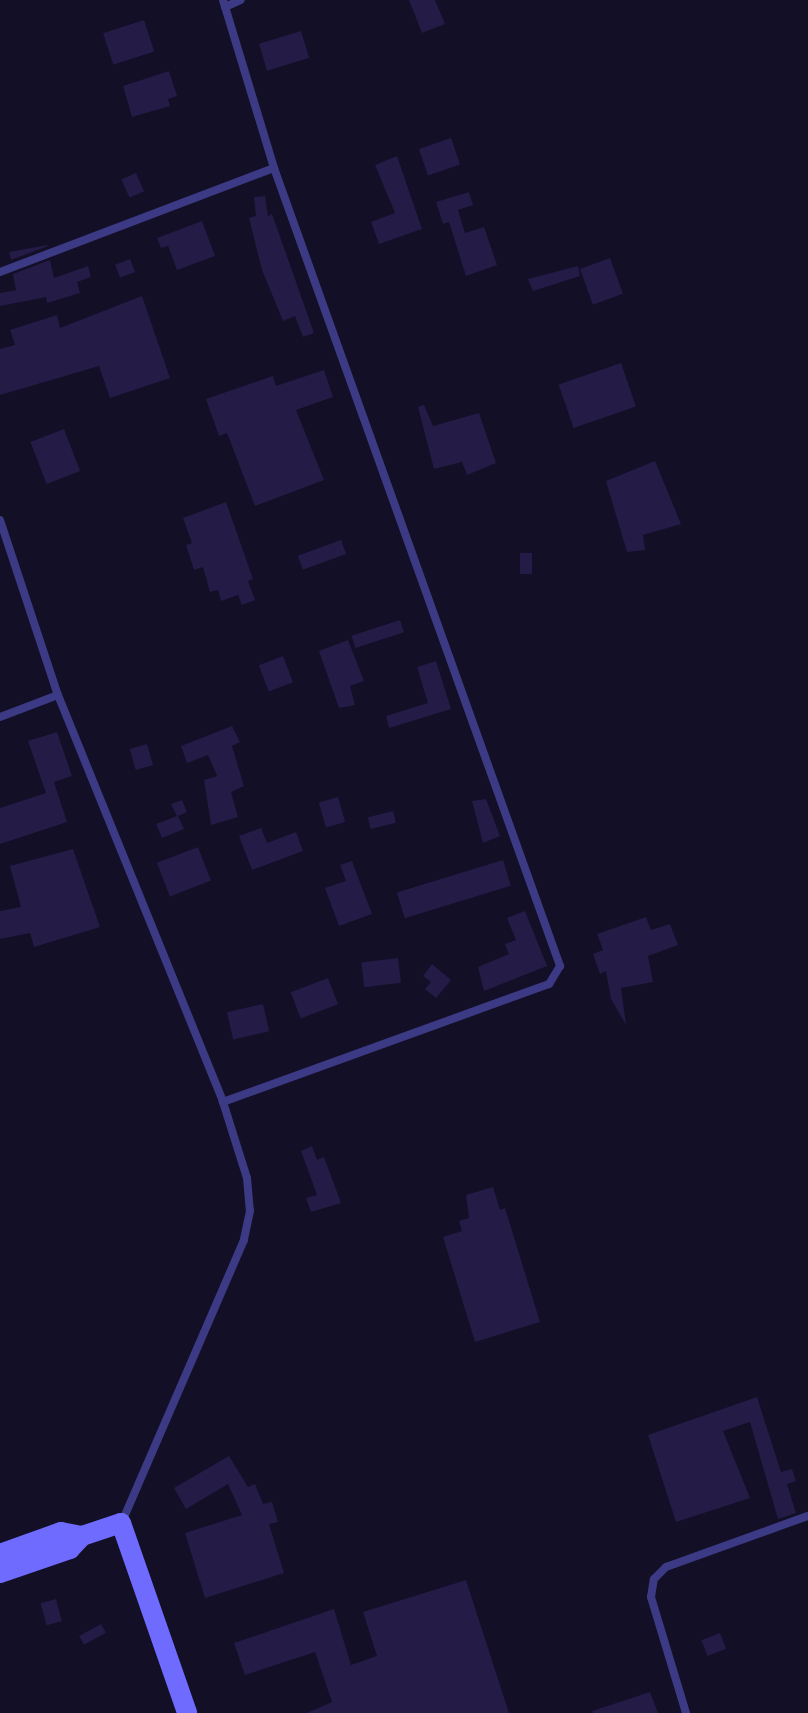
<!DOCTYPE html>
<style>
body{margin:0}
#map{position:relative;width:808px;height:1713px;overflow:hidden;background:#130f26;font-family:"Public Sans",sans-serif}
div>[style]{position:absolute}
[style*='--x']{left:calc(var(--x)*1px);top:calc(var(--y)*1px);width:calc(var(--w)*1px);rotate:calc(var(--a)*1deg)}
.building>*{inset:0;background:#241b47;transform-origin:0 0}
.lane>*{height:8px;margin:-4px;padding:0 4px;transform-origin:4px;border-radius:4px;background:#3d3a85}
.secondary>*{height:20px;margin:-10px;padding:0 10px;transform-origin:10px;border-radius:10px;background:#6f6bff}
span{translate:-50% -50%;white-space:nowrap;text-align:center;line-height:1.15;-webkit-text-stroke:7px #130f26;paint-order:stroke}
</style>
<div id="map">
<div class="building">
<div style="clip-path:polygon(409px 0,435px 0,445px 24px,422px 33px)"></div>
<div style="left:144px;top:20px;width:33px;height:43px;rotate:72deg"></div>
<div style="left:301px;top:31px;width:28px;height:44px;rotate:73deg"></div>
<div style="clip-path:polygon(169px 71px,177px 96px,168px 99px,170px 106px,132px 117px,123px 86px)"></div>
<div style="left:451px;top:138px;width:28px;height:34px;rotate:71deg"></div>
<div style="clip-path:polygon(397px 156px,422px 229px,379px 244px,371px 222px,395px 213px,375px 165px)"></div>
<div style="left:136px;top:173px;width:20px;height:16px;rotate:66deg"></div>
<div style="clip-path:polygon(469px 192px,473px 205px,458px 210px,465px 233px,484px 227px,497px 265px,466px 276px,449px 222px,443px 224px,436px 202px)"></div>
<div style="clip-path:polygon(265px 196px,268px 216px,272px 214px,314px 333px,303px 337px,295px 316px,283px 321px,262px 270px,249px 218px,256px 216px,254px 197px)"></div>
<div style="clip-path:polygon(202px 221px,215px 256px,177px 270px,168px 246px,161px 248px,157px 238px)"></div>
<div style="clip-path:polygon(48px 245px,48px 246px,11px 260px,9px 252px)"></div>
<div style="left:610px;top:258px;width:38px;height:32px;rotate:70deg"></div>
<div style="left:130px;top:259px;width:14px;height:16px;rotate:69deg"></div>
<div style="clip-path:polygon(50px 260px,54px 278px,88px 266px,91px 277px,77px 282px,80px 293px,47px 303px,46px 297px,0 306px,0 293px,16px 290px,13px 274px)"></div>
<div style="clip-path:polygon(578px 266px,580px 276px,533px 291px,528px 279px)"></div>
<div style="clip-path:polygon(142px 296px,170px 378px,110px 398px,99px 366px,0 395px,0 349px,15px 345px,10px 330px,57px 315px,60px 328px)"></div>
<div style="left:621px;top:363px;width:46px;height:66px;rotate:71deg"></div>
<div style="clip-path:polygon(324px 370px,333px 397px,296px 410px,324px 480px,255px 506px,227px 433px,219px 436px,206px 399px,273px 376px,276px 386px)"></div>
<div style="clip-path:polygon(424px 405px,433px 426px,479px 413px,496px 463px,467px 475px,462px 462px,434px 469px,418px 407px)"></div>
<div style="left:64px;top:429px;width:45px;height:36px;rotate:69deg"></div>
<div style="clip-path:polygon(655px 461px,681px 524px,643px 535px,645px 550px,627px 552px,606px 481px)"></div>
<div style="clip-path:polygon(226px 502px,253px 579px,248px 581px,255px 600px,242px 605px,238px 595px,221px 601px,218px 590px,210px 592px,203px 567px,194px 570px,186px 545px,192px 543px,183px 518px)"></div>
<div style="left:341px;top:540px;width:15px;height:46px;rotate:70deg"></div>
<div style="left:520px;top:553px;width:12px;height:21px"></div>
<div style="left:400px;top:620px;width:13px;height:51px;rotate:72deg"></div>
<div style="clip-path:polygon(348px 640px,364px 681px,350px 686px,355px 705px,339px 708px,319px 651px)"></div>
<div style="left:283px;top:656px;width:28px;height:26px;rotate:69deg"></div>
<div style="clip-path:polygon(436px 661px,451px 709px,389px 728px,386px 716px,428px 703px,417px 667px)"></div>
<div style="clip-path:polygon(232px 726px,240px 742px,232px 746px,244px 786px,231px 792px,238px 817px,211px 825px,204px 780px,217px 776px,208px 755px,187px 763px,181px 746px)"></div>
<div style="clip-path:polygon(57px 732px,72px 776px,54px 782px,67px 822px,0 844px,0 808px,46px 793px,28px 741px)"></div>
<div style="left:147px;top:744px;width:22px;height:18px;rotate:74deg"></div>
<div style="left:338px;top:797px;width:26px;height:20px;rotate:74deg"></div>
<div style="clip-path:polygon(486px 799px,500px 836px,483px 843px,472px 801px)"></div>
<div style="clip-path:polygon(182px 800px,187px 812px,178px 816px,184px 829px,162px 838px,156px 824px,177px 816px,171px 804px)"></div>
<div style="left:393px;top:811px;width:12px;height:26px;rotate:76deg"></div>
<div style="clip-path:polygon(261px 828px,267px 843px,296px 832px,303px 851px,252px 870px,239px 836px)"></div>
<div style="left:198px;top:847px;width:36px;height:44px;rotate:69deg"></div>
<div style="clip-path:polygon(73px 849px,100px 927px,34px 947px,30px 933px,0 939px,0 911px,21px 907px,10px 866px)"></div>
<div style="left:503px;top:860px;width:27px;height:111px;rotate:73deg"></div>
<div style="clip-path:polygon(352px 861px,372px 914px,339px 926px,325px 888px,346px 881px,340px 865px)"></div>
<div style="clip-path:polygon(525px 911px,547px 966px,484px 991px,478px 967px,509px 954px,505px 944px,516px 940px,507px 918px)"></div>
<div style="clip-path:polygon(646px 917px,651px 930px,670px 924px,678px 945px,648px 956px,653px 982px,621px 988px,626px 1025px,611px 999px,606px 971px,600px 974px,593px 954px,603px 950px,597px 934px)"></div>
<div style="left:398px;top:958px;width:25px;height:37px;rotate:83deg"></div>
<div style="clip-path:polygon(432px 964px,451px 980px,436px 998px,425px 989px,431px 982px,423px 976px)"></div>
<div style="left:328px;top:978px;width:28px;height:40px;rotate:69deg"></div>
<div style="left:263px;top:1004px;width:28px;height:37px;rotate:77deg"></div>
<div style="clip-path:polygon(312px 1146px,317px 1160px,324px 1157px,341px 1203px,311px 1212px,306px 1198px,317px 1195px,301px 1151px)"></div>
<div style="clip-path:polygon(493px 1187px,500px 1210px,505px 1208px,540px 1322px,475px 1342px,443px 1237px,462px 1231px,459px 1221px,469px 1218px,466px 1195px)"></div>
<div style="clip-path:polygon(757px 1397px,781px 1472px,792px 1469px,796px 1481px,787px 1484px,796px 1513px,778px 1519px,750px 1422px,723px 1431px,750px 1498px,676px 1522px,648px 1435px)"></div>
<div style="clip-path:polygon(229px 1456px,248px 1487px,255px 1484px,263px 1504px,272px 1502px,278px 1522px,269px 1524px,284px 1573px,205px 1598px,185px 1533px,242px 1515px,228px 1484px,186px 1509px,174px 1488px)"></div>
<div style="clip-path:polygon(466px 1580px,509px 1713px,307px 1713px,332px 1702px,315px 1652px,245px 1675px,234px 1643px,334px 1609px,351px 1665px,377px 1656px,363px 1612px)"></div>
<div style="left:56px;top:1599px;width:23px;height:16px;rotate:75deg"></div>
<div style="left:101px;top:1624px;width:10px;height:25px;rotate:61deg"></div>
<div style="left:720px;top:1633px;width:17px;height:20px;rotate:69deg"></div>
<div style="clip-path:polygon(650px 1692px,658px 1713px,593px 1713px,592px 1711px)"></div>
</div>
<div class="lane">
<div style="--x:223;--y:0;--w:176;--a:73.1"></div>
<div style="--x:274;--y:168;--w:848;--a:70.28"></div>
<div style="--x:560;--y:966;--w:21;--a:121"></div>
<div style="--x:549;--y:984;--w:347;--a:160.1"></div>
<div style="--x:225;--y:7;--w:17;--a:-24"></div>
<div style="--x:0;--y:272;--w:293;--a:-20.8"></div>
<div style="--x:0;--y:520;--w:184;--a:71.7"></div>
<div style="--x:58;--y:695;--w:439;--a:67.9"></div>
<div style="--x:223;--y:1102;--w:80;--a:72.5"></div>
<div style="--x:247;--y:1178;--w:33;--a:85"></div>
<div style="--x:250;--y:1211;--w:30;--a:102"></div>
<div style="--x:244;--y:1240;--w:307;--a:113.4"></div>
<div style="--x:0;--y:717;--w:62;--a:-20.8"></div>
<div style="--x:686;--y:1713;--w:121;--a:-106.8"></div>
<div style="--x:651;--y:1597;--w:18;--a:-81"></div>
<div style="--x:654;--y:1579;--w:17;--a:-45"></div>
<div style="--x:666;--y:1567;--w:151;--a:-19.8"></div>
</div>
<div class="secondary">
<div style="--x:0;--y:1554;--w:65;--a:-19.8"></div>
<div style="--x:61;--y:1532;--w:21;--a:11"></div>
<div style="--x:0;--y:1573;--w:74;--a:-18.9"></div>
<div style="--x:70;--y:1549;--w:18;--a:-47"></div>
<div style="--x:82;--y:1536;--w:41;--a:-18.4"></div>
<div style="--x:121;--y:1523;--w:201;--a:70.8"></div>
</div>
</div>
